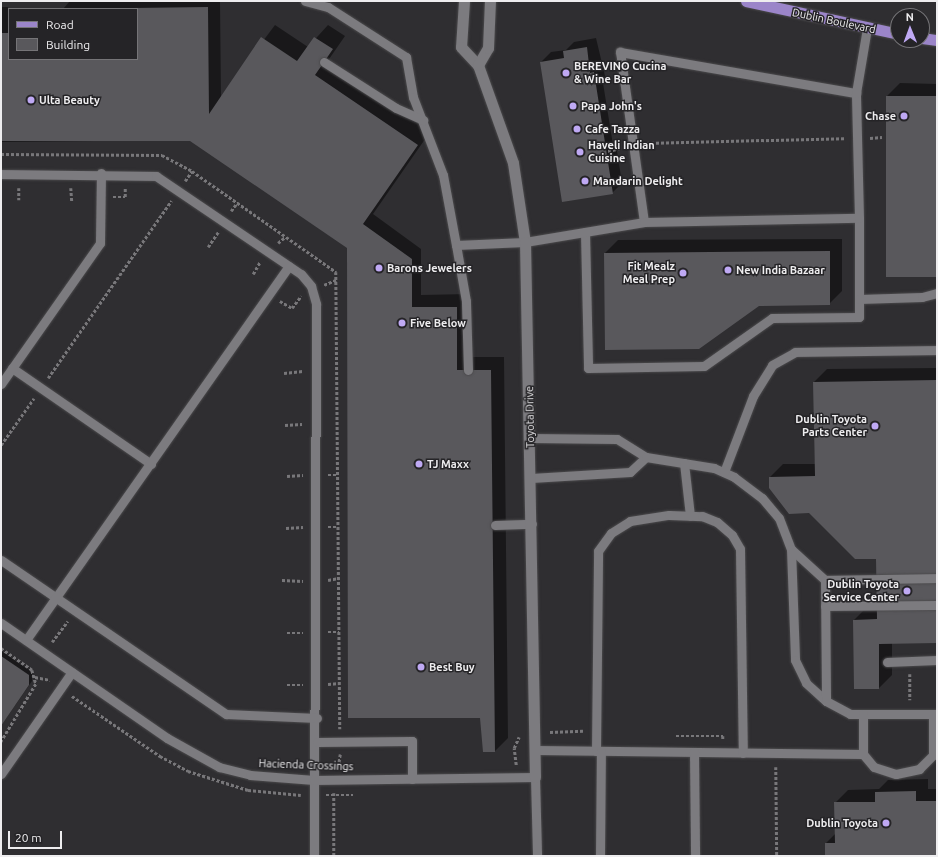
<!DOCTYPE html>
<style>
body{margin:0}
#map{position:relative;width:938px;height:857px;overflow:hidden;background:#2f2e31;font-family:Ubuntu,sans-serif}
div>[style]{position:absolute}
[style*='--x']{left:calc(var(--x)*1px);top:calc(var(--y)*1px);width:calc(var(--w)*1px);rotate:calc(var(--a)*1deg)}
.shadow>*{inset:0;background:#0007}
.building>*{inset:0;background:#59585c;transform-origin:0 0}
.path>*{height:2.5px;margin-top:-1.25px;transform-origin:0;background:repeating-linear-gradient(90deg,#78777a 0 3px,transparent 0 5px)}
.roads{filter:drop-shadow(0 0 1px #4b4a4c) drop-shadow(0 0 1px #4b4a4c)}
.service>*{height:9px;margin:-4.5px;padding:0 4.5px;transform-origin:4.5px;border-radius:4.5px;background:#7c7b7f}
.minor>*{height:11px;margin:-5.5px;padding:0 5.5px;transform-origin:5.5px;border-radius:5.5px;background:#7c7b7f}
.primary>*{height:11px;margin:-5.5px;padding:0 5.5px;transform-origin:5.5px;border-radius:5.5px;background:#9b85c9}
.dots>*{width:11px;height:11px;translate:-50% -50%;box-sizing:border-box;border:2px solid #252427;border-radius:50%}
span{translate:-50% -50%;white-space:nowrap;text-align:center;line-height:1.15;-webkit-text-stroke:3px #252427;paint-order:stroke}
.street-label{font-size:11px;color:#eeedef}
.poi-label{font-size:11px;color:#eeedef;font-weight:700}
.left{translate:0 -50%;text-align:left}
.right{translate:-100% -50%;text-align:right}
.frame{position:absolute;inset:0;border:2px solid #eeedef;pointer-events:none}
.legend{position:absolute;left:8px;top:8px;width:130px;height:52px;box-sizing:border-box;background:#252427;border:1px solid #757477;margin:0;padding:5px 7px;list-style:none;font-size:12px;color:#eeedef}
.legend li{display:flex;align-items:center;gap:8px;height:20px}
.legend b{width:20px;border:1px solid #757477}
.north{position:absolute;left:890px;top:8px;width:40px;height:40px;box-sizing:border-box;background:#252427;border:1px solid #757477;border-radius:50%;rotate:359deg;font-size:11px;font-weight:700;line-height:16px;text-align:center;color:#eeedef}
.north::after{content:'';display:block;margin:auto;width:14px;height:18px;background:#bfa9f4;clip-path:polygon(50% 0,100% 100%,50% 72%,0 100%)}
.scale{position:absolute;left:8px;top:831px;width:54px;height:18px;box-sizing:border-box;border:2px solid #eeedef;border-top:0;padding-left:5px;font-size:12px;line-height:14px;white-space:nowrap;color:#eeedef;-webkit-text-stroke:3px #252427;paint-order:stroke}
</style>
<div id="map">
<div class="shadow">
<div style="clip-path:polygon(70px 1px,220px 1px,221px 97px,275px 25px,308px 47px,328px 25px,345px 36px,327px 62px,430px 132px,373px 214px,421px 249px,421px 295px,469px 294px,470px 357px,504px 357px,508px 738px,495px 751px,484px 751px,481px 717px,348px 248px,190px 140px,1px 142px,1px 7px,8px 7px,9px 59px,137px 59px,137px 9px,63px 9px)"></div>
<div style="clip-path:polygon(596px 38px,606px 80px,603px 83px,614px 151px,617px 151px,622px 183px,612px 193px,541px 62px,551px 52px,566px 50px,574px 42px)"></div>
<div style="clip-path:polygon(900px 83px,937px 84px,937px 275px,887px 96px)"></div>
<div style="clip-path:polygon(842px 239px,842px 291px,829px 304px,758px 305px,605px 253px,618px 240px)"></div>
<div style="clip-path:polygon(937px 368px,937px 642px,892px 643px,892px 675px,879px 688px,855px 688px,854px 620px,867px 607px,878px 607px,877px 558px,809px 512px,770px 477px,783px 464px,815px 464px,814px 382px,827px 369px)"></div>
<div style="clip-path:polygon(1px 651px,32px 672px,32px 681px,1px 726px)"></div>
<div style="clip-path:polygon(928px 779px,928px 789px,937px 789px,937px 856px,826px 856px,826px 843px,836px 833px,835px 803px,848px 790px,879px 789px,888px 780px)"></div>
</div>
<div class="building">
<div style="clip-path:polygon(208px 7px,209px 114px,261px 37px,297px 61px,314px 37px,333px 49px,315px 75px,418px 145px,363px 224px,412px 259px,412px 307px,457px 307px,457px 370px,491px 370px,495px 752px,483px 752px,480px 718px,348px 718px,347px 248px,190px 141px,1px 141px,1px 33px,9px 33px,9px 59px,137px 59px,137px 9px,133px 8px)"></div>
<div style="clip-path:polygon(587px 47px,590px 73px,594px 72px,613px 194px,562px 202px,540px 62px,564px 58px,563px 51px)"></div>
<div style="left:886px;top:96px;width:51px;height:181px"></div>
<div style="clip-path:polygon(830px 251px,830px 305px,759px 306px,699px 349px,605px 350px,604px 253px)"></div>
<div style="clip-path:polygon(937px 380px,937px 643px,879px 644px,879px 689px,854px 689px,853px 620px,877px 619px,876px 559px,855px 559px,809px 513px,789px 514px,769px 488px,769px 477px,815px 476px,813px 382px)"></div>
<div style="clip-path:polygon(1px 656px,29px 675px,29px 685px,1px 726px)"></div>
<div style="clip-path:polygon(916px 791px,916px 801px,937px 801px,937px 856px,825px 856px,825px 843px,835px 843px,834px 802px,875px 802px,875px 792px)"></div>
</div>
<div class="path">
<div style="--x:870;--y:138;--w:12;--a:-5"></div>
<div style="--x:646;--y:143;--w:199;--a:-1.4"></div>
<div style="--x:608;--y:151;--w:13;--a:-13"></div>
<div style="--x:1;--y:154;--w:161;--a:0.4"></div>
<div style="--x:162;--y:155;--w:34;--a:28"></div>
<div style="--x:192;--y:171;--w:176;--a:35"></div>
<div style="--x:336;--y:272;--w:457;--a:89.5"></div>
<div style="--x:185;--y:181;--w:12;--a:-55"></div>
<div style="--x:19;--y:188;--w:12;--a:90"></div>
<div style="--x:71;--y:188;--w:14;--a:86"></div>
<div style="--x:113;--y:197;--w:12;--a:0"></div>
<div style="--x:125;--y:197;--w:9;--a:-90"></div>
<div style="--x:231;--y:211;--w:10;--a:-53"></div>
<div style="--x:278;--y:243;--w:9;--a:-41"></div>
<div style="--x:208;--y:247;--w:18;--a:-56"></div>
<div style="--x:253;--y:274;--w:14;--a:-60"></div>
<div style="--x:324;--y:285;--w:13;--a:-23"></div>
<div style="--x:280;--y:301;--w:14;--a:30"></div>
<div style="--x:292;--y:308;--w:15;--a:-53"></div>
<div style="--x:284;--y:373;--w:19;--a:-6"></div>
<div style="--x:48;--y:378;--w:216;--a:-55.2"></div>
<div style="--x:285;--y:425;--w:17;--a:-3"></div>
<div style="--x:1;--y:445;--w:57;--a:-54.9"></div>
<div style="--x:328;--y:475;--w:10;--a:0"></div>
<div style="--x:287;--y:476;--w:16;--a:-4"></div>
<div style="--x:328;--y:527;--w:10;--a:0"></div>
<div style="--x:286;--y:528;--w:17;--a:-3"></div>
<div style="--x:282;--y:580;--w:21;--a:3"></div>
<div style="--x:328;--y:580;--w:11;--a:-10"></div>
<div style="--x:328;--y:632;--w:11;--a:0"></div>
<div style="--x:287;--y:633;--w:16;--a:0"></div>
<div style="--x:52;--y:642;--w:26;--a:-53"></div>
<div style="--x:1;--y:648;--w:38;--a:35"></div>
<div style="--x:32;--y:670;--w:15;--a:74"></div>
<div style="--x:36;--y:684;--w:68;--a:121.1"></div>
<div style="--x:910;--y:674;--w:26;--a:90"></div>
<div style="--x:35;--y:677;--w:15;--a:11"></div>
<div style="--x:328;--y:684;--w:12;--a:-5"></div>
<div style="--x:287;--y:685;--w:16;--a:0"></div>
<div style="--x:72;--y:696;--w:107;--a:34.3"></div>
<div style="--x:160;--y:756;--w:32;--a:28"></div>
<div style="--x:188;--y:771;--w:63;--a:17.6"></div>
<div style="--x:248;--y:790;--w:53;--a:5.4"></div>
<div style="--x:550;--y:732;--w:33;--a:-2"></div>
<div style="--x:676;--y:736;--w:47;--a:0"></div>
<div style="--x:723;--y:736;--w:4;--a:90"></div>
<div style="--x:516;--y:765;--w:17;--a:-97"></div>
<div style="--x:514;--y:748;--w:12;--a:-66"></div>
<div style="--x:338;--y:767;--w:13;--a:-81"></div>
<div style="--x:776;--y:767;--w:89;--a:89.4"></div>
<div style="--x:334;--y:793;--w:63;--a:90"></div>
<div style="--x:326;--y:795;--w:27;--a:0"></div>
</div>
<div class="roads">
<div class="service">
<div style="--x:305;--y:1;--w:24;--a:15"></div>
<div style="--x:328;--y:7;--w:93;--a:32.7"></div>
<div style="--x:406;--y:57;--w:41;--a:80.1"></div>
<div style="--x:413;--y:97;--w:84;--a:69"></div>
<div style="--x:443;--y:175;--w:71;--a:79.5"></div>
<div style="--x:324;--y:62;--w:85;--a:32.6"></div>
<div style="--x:396;--y:108;--w:30;--a:24"></div>
<div style="--x:1;--y:174;--w:155;--a:0.7"></div>
<div style="--x:156;--y:176;--w:175;--a:34.1"></div>
<div style="--x:301;--y:274;--w:16;--a:50"></div>
<div style="--x:311;--y:286;--w:19;--a:74"></div>
<div style="--x:316;--y:304;--w:552;--a:90.21"></div>
<div style="--x:644;--y:222;--w:172;--a:-98"></div>
<div style="--x:620;--y:52;--w:240;--a:9.9"></div>
<div style="--x:585;--y:232;--w:136;--a:88.7"></div>
<div style="--x:588;--y:368;--w:116;--a:-1"></div>
<div style="--x:704;--y:366;--w:83;--a:-35.2"></div>
<div style="--x:772;--y:318;--w:87;--a:-0.7"></div>
<div style="--x:859;--y:317;--w:99;--a:-90"></div>
<div style="--x:859;--y:299;--w:63;--a:-1.8"></div>
<div style="--x:922;--y:297;--w:16;--a:-15"></div>
<div style="--x:12;--y:368;--w:169;--a:34.6"></div>
<div style="--x:468;--y:370;--w:69;--a:-91.7"></div>
<div style="--x:466;--y:301;--w:57;--a:-100.1"></div>
<div style="--x:456;--y:245;--w:69;--a:-2.5"></div>
<div style="--x:525;--y:242;--w:121;--a:-9.5"></div>
<div style="--x:644;--y:222;--w:215;--a:-1.1"></div>
<div style="--x:859;--y:218;--w:125;--a:-91.4"></div>
<div style="--x:856;--y:93;--w:66;--a:-80.4"></div>
<div style="--x:1;--y:384;--w:172;--a:-54.9"></div>
<div style="--x:100;--y:243;--w:70;--a:-89.2"></div>
<div style="--x:530;--y:438;--w:87;--a:0.7"></div>
<div style="--x:617;--y:439;--w:34;--a:32"></div>
<div style="--x:646;--y:457;--w:22;--a:137"></div>
<div style="--x:630;--y:472;--w:99;--a:176.5"></div>
<div style="--x:646;--y:457;--w:69;--a:9.2"></div>
<div style="--x:714;--y:468;--w:22;--a:24"></div>
<div style="--x:734;--y:477;--w:35;--a:37"></div>
<div style="--x:762;--y:498;--w:26;--a:50"></div>
<div style="--x:779;--y:518;--w:33;--a:69"></div>
<div style="--x:791;--y:549;--w:111;--a:87.9"></div>
<div style="--x:795;--y:660;--w:25;--a:64"></div>
<div style="--x:806;--y:683;--w:27;--a:42"></div>
<div style="--x:826;--y:701;--w:27;--a:28"></div>
<div style="--x:850;--y:714;--w:87;--a:0"></div>
<div style="--x:684;--y:463;--w:53;--a:83.5"></div>
<div style="--x:724;--y:472;--w:81;--a:-69.1"></div>
<div style="--x:753;--y:396;--w:36;--a:-58"></div>
<div style="--x:772;--y:365;--w:26;--a:-29"></div>
<div style="--x:795;--y:352;--w:142;--a:-0.8"></div>
<div style="--x:495;--y:525;--w:37;--a:-2"></div>
<div style="--x:791;--y:549;--w:46;--a:42.4"></div>
<div style="--x:825;--y:580;--w:112;--a:-1"></div>
<div style="--x:1;--y:560;--w:273;--a:34.4"></div>
<div style="--x:226;--y:714;--w:91;--a:2.5"></div>
<div style="--x:825;--y:580;--w:121;--a:89.5"></div>
<div style="--x:825;--y:606;--w:112;--a:-0.5"></div>
<div style="--x:1;--y:623;--w:202;--a:34.7"></div>
<div style="--x:167;--y:738;--w:60;--a:29.1"></div>
<div style="--x:219;--y:767;--w:32;--a:14"></div>
<div style="--x:250;--y:775;--w:64;--a:4.5"></div>
<div style="--x:314;--y:780;--w:221;--a:-0.8"></div>
<div style="--x:535;--y:777;--w:79;--a:88.5"></div>
<div style="--x:26;--y:640;--w:457;--a:-54.9"></div>
<div style="--x:887;--y:662;--w:50;--a:-2.3"></div>
<div style="--x:863;--y:714;--w:40;--a:90"></div>
<div style="--x:863;--y:754;--w:17;--a:50"></div>
<div style="--x:874;--y:767;--w:23;--a:18"></div>
<div style="--x:896;--y:774;--w:24;--a:-12"></div>
<div style="--x:919;--y:769;--w:20;--a:-45"></div>
<div style="--x:933;--y:755;--w:41;--a:-90"></div>
<div style="--x:317;--y:742;--w:95;--a:-0.6"></div>
<div style="--x:412;--y:741;--w:38;--a:90"></div>
<div style="--x:536;--y:750;--w:327;--a:0.7"></div>
<div style="--x:596;--y:751;--w:200;--a:-89.4"></div>
<div style="--x:598;--y:551;--w:22;--a:-54"></div>
<div style="--x:611;--y:533;--w:22;--a:-32"></div>
<div style="--x:630;--y:521;--w:39;--a:-9"></div>
<div style="--x:669;--y:515;--w:33;--a:2"></div>
<div style="--x:702;--y:516;--w:16;--a:22"></div>
<div style="--x:717;--y:522;--w:20;--a:41"></div>
<div style="--x:732;--y:535;--w:16;--a:60"></div>
<div style="--x:740;--y:549;--w:204;--a:89.2"></div>
<div style="--x:694;--y:752;--w:104;--a:89.4"></div>
<div style="--x:1;--y:774;--w:124;--a:-55.2"></div>
<div style="--x:600;--y:856;--w:105;--a:-89.5"></div>
</div>
<div class="minor">
<div style="--x:464;--y:1;--w:46;--a:93.7"></div>
<div style="--x:461;--y:47;--w:25;--a:47"></div>
<div style="--x:478;--y:65;--w:104;--a:70.3"></div>
<div style="--x:513;--y:163;--w:80;--a:81.4"></div>
<div style="--x:525;--y:242;--w:535;--a:88.93"></div>
<div style="--x:478;--y:65;--w:20;--a:-60"></div>
<div style="--x:488;--y:48;--w:47;--a:-87.6"></div>
</div>
<div class="primary">
<div style="--x:746;--y:1;--w:156;--a:12.2"></div>
<div style="--x:922;--y:38;--w:15;--a:8"></div>
</div>
</div>
<div class="dots">
<div style="left:566px;top:73px;background:#bfa9f4"></div>
<div style="left:31px;top:100px;background:#bfa9f4"></div>
<div style="left:573px;top:106px;background:#bfa9f4"></div>
<div style="left:904px;top:116px;background:#bfa9f4"></div>
<div style="left:577px;top:129px;background:#bfa9f4"></div>
<div style="left:580px;top:152px;background:#bfa9f4"></div>
<div style="left:585px;top:181px;background:#bfa9f4"></div>
<div style="left:379px;top:268px;background:#bfa9f4"></div>
<div style="left:728px;top:270px;background:#bfa9f4"></div>
<div style="left:683px;top:273px;background:#bfa9f4"></div>
<div style="left:402px;top:323px;background:#bfa9f4"></div>
<div style="left:875px;top:426px;background:#bfa9f4"></div>
<div style="left:419px;top:464px;background:#bfa9f4"></div>
<div style="left:907px;top:591px;background:#bfa9f4"></div>
<div style="left:421px;top:667px;background:#bfa9f4"></div>
<div style="left:886px;top:823px;background:#bfa9f4"></div>
</div>
<div class="street-label">
<span style="left:834px;top:21px;rotate:12deg">Dublin Boulevard</span>
<span style="left:530px;top:417px;rotate:-91deg">Toyota Drive</span>
<span style="left:306px;top:765px;rotate:2deg">Hacienda Crossings</span>
</div>
<div class="poi-label">
<span class="left" style="left:574px;top:73px">BEREVINO Cucina<br>&amp; Wine Bar</span>
<span class="left" style="left:39px;top:100px">Ulta Beauty</span>
<span class="left" style="left:581px;top:106px">Papa John's</span>
<span class="right" style="left:896px;top:116px">Chase</span>
<span class="left" style="left:585px;top:129px">Cafe Tazza</span>
<span class="left" style="left:588px;top:152px">Haveli Indian<br>Cuisine</span>
<span class="left" style="left:593px;top:181px">Mandarin Delight</span>
<span class="right" style="left:675px;top:273px">Fit Mealz<br>Meal Prep</span>
<span class="left" style="left:387px;top:268px">Barons Jewelers</span>
<span class="left" style="left:736px;top:270px">New India Bazaar</span>
<span class="left" style="left:410px;top:323px">Five Below</span>
<span class="right" style="left:867px;top:426px">Dublin Toyota<br>Parts Center</span>
<span class="left" style="left:427px;top:464px">TJ Maxx</span>
<span class="right" style="left:899px;top:591px">Dublin Toyota<br>Service Center</span>
<span class="left" style="left:429px;top:667px">Best Buy</span>
<span class="right" style="left:878px;top:823px">Dublin Toyota</span>
</div>
<div class="frame"></div>
<ul class="legend">
<li><b style="height:5px;background:#9b85c9"></b>Road</li>
<li><b style="height:11px;background:#59585c"></b>Building</li>
</ul>
<div class="north">N</div>
<div class="scale">20 m</div>
</div>
